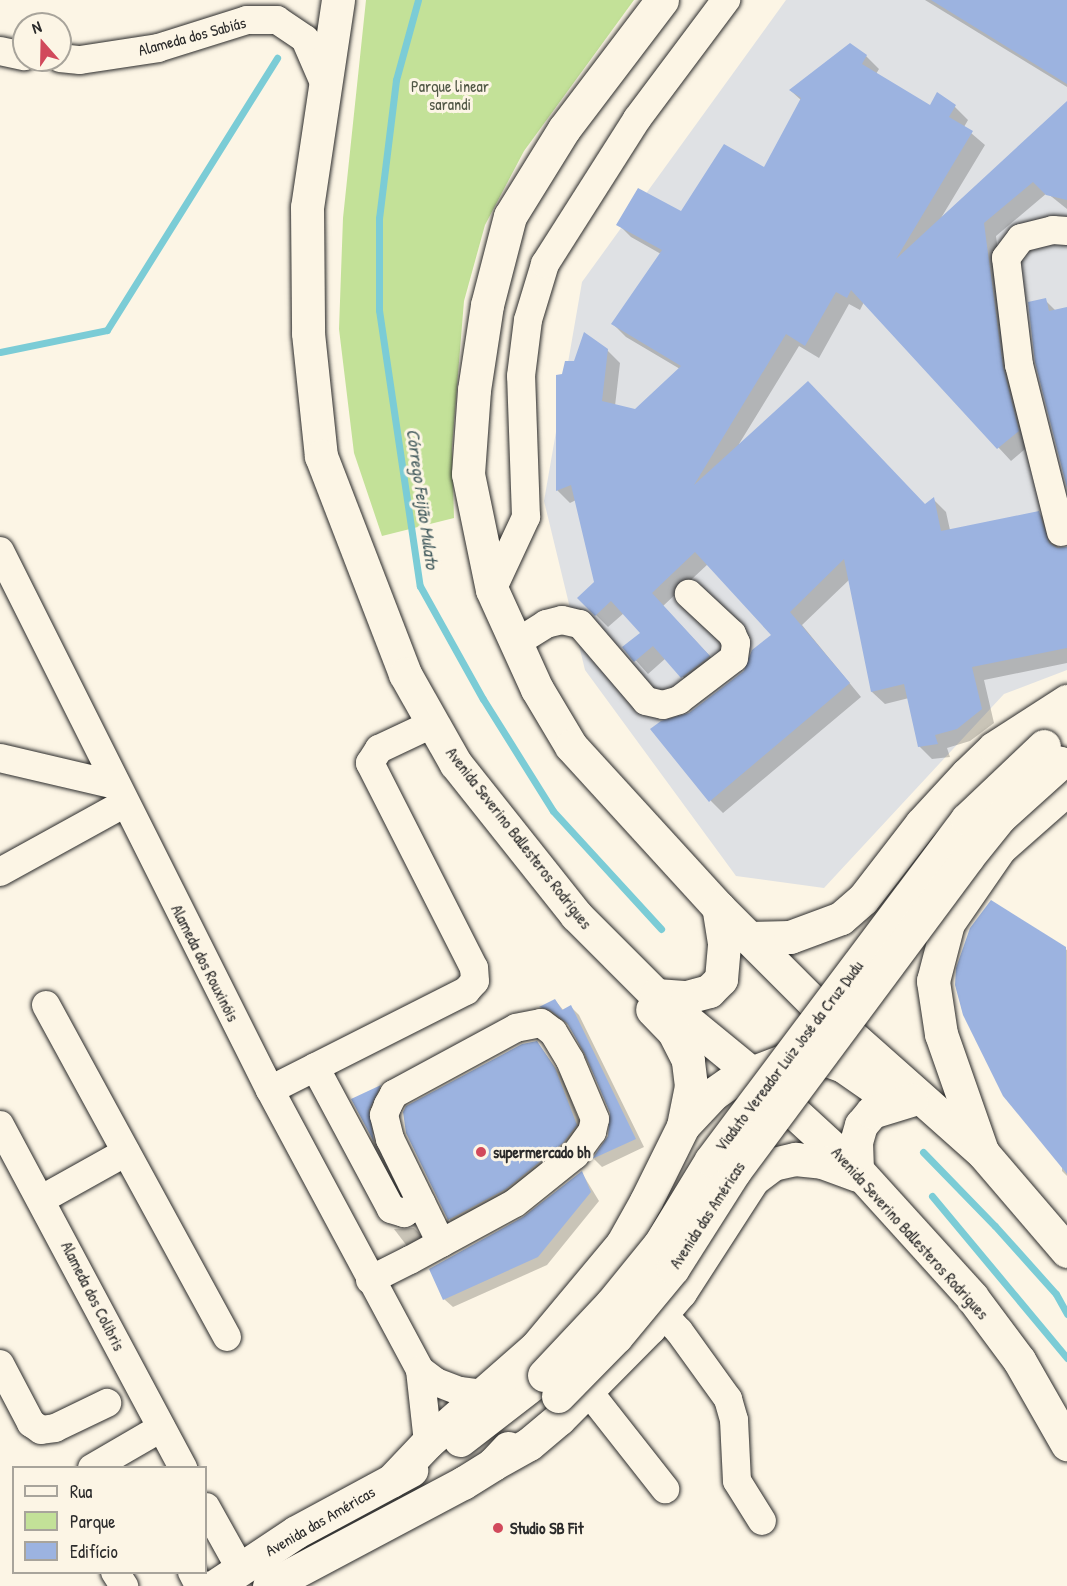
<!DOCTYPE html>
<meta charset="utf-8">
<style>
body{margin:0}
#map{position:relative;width:1067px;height:1586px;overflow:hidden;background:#fcf5e5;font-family:"Patrick Hand",sans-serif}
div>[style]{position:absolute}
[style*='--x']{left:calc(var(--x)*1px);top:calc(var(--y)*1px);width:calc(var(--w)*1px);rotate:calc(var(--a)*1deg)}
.built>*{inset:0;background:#dfe1e4}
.green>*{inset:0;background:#c3e198}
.shadow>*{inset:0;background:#0003}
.stream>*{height:7px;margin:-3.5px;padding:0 3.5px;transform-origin:3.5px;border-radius:3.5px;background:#7bccd6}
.building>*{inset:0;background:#9cb3e0}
.roads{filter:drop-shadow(0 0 2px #2b2b2b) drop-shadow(0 0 2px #2b2b2b)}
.minor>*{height:28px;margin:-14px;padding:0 14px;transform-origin:14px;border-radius:14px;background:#fcf5e5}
.major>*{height:33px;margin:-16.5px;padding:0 16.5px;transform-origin:16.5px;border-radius:16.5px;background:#fcf5e5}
.bridges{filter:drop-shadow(0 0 2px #2b2b2b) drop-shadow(0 0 2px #2b2b2b)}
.major-bridge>*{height:33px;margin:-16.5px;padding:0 16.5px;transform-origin:16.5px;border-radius:16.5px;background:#fcf5e5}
.dots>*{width:16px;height:16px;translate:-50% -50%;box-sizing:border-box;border:3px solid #fcf5e5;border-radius:50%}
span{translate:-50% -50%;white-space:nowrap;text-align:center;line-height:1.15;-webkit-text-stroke:6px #fcf5e5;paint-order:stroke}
.street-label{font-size:16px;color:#2b2b2b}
.park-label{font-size:16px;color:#515846}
.poi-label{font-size:16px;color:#2b2b2b;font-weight:700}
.left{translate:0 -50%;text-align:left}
.water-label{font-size:18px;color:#435b5e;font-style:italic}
.legend{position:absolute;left:12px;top:1466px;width:195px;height:108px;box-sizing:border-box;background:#fcf5e5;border:2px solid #a8a49b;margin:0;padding:8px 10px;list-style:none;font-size:18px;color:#2b2b2b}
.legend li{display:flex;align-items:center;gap:12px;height:30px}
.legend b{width:30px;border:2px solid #a8a49b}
.north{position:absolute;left:12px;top:12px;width:60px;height:60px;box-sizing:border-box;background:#fcf5e5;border:2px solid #a8a49b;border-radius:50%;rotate:340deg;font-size:16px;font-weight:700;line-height:24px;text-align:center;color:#2b2b2b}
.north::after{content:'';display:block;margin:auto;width:21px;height:27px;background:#d1495b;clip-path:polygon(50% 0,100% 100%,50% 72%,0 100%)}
</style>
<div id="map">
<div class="built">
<div style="clip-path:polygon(786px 0,1067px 0,1067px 670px,1004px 694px,824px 888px,736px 876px,585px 670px,544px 501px,582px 282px)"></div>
</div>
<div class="green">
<div style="clip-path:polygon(366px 0,634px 0,524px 151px,485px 225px,464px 301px,452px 447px,454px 518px,382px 536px,354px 453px,339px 329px,343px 218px)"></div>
</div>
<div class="shadow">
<div style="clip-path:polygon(925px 0,1067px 0,1067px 87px)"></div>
<div style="clip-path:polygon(866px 56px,879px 69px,876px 74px,931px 107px,937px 95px,955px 107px,968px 120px,964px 127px,985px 145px,941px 218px,1067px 103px,1067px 209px,1047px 193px,996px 236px,1015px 381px,1031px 444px,1011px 461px,864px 302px,860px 310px,849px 304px,819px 358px,799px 346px,739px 444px,926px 506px,933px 499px,946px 512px,950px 530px,1038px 512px,1051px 525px,1058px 547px,1067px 548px,1067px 663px,984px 680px,994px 723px,970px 741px,947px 748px,950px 757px,932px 759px,919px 746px,909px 698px,885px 704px,872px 692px,850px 579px,802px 625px,861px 697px,723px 813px,711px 801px,689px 715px,745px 672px,773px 635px,708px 564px,663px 606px,722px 669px,695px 690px,666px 658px,648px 674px,624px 647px,642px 633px,624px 613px,608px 627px,579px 598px,595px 582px,576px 500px,570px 503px,557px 490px,563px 376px,575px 362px,607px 350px,620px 363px,615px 406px,636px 411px,680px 369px,626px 337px,613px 324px,661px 254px,631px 237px,618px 224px,681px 213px,765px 169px,801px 100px,791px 91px)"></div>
<div style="clip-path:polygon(1045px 300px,1056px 311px,1067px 308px,1067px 482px)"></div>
<div style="clip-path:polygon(1065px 949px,1067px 950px,1067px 1176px,1062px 1171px)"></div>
<div style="clip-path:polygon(555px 1000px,564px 1011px,571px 1007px,579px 1015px,644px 1147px,602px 1167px,594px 1159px,609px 1137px,612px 1112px,570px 1026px,541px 1007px)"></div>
<div style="clip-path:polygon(537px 1042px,563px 1078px,584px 1134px,458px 1228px,450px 1220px,407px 1133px)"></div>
<div style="clip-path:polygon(380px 1087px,388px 1094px,381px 1147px,353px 1100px)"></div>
<div style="clip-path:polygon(582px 1173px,599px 1201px,547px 1265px,453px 1307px,444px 1299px)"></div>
<div style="clip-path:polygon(414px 1228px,422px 1236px,427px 1245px,407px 1246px,394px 1229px)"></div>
</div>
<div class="stream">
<div style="--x:418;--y:0;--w:83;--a:105.4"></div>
<div style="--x:396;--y:80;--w:139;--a:97"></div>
<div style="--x:379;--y:218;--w:92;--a:90"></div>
<div style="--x:379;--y:310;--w:279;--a:81.6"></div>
<div style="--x:420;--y:586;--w:129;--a:60.9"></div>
<div style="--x:483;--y:699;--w:132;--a:58"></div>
<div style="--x:553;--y:811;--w:160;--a:47.5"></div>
<div style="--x:0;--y:352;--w:109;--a:-11.6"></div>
<div style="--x:107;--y:330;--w:321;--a:-58"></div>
<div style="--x:923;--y:1152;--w:103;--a:45.8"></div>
<div style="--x:995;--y:1226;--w:91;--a:48.1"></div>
<div style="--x:1056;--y:1294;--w:23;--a:61"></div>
<div style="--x:932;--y:1196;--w:211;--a:50.2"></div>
</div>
<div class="building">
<div style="clip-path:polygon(931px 0,1067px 0,1067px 84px)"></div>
<div style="clip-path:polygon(850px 43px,867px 55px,862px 64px,930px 105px,937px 92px,956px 105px,949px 117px,973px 131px,896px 259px,1067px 101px,1067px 200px,1046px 195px,1033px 182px,984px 223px,1003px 367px,1019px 431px,997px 449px,851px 290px,847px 298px,836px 292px,805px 346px,786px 334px,694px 485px,808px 381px,925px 504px,934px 497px,941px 531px,1039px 511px,1049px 543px,1057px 548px,1067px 547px,1067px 648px,972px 667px,982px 709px,957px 729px,935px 735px,938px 744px,918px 747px,904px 684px,871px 692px,844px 559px,790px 612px,850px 683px,709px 802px,650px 729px,661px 721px,689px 713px,744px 671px,752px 650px,771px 635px,695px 552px,652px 593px,710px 656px,681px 678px,653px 646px,634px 662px,622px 647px,640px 633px,611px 601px,595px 616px,577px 598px,594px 582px,571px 485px,556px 491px,556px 375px,562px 374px,565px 361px,574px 361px,584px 332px,608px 349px,602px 401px,635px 409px,681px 366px,611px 324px,662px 250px,616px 225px,638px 188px,681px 211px,724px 144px,764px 167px,801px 98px,789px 90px)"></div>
<div style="clip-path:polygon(1046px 298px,1049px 311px,1067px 307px,1067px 488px,1035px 362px,1028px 302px)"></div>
<div style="clip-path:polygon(991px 900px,1066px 947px,1067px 1174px,1003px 1096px,963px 1015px,955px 985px,956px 968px,970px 928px)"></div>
<div style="clip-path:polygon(555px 999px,562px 1010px,571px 1005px,636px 1139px,592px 1159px,608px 1136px,610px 1113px,585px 1054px,567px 1023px,550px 1010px,539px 1007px)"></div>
<div style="clip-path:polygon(537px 1041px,555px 1068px,577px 1125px,563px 1143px,506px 1189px,448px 1220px,406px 1133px,403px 1112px,406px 1106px,522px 1044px)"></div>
<div style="clip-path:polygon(381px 1085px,369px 1110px,374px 1142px,351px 1099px)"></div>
<div style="clip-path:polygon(582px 1171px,591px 1192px,538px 1257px,443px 1300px,429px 1269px,523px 1217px)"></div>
</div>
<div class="roads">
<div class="minor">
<div style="--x:0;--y:51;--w:25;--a:12"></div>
<div style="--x:60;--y:58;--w:20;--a:6"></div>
<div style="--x:80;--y:60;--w:79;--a:-8.7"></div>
<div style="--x:158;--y:48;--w:93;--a:-17.5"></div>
<div style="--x:247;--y:20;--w:30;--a:0"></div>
<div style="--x:277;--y:20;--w:34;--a:34"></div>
<div style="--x:305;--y:39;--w:50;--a:66.5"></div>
<div style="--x:1061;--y:532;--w:172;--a:-104.1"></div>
<div style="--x:1019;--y:365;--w:108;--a:-96.9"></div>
<div style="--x:1006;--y:258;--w:25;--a:-53"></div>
<div style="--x:1021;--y:238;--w:33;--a:-14"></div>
<div style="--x:1053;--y:230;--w:14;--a:4"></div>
<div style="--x:0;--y:551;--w:603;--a:63.39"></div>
<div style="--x:270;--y:1090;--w:318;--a:61.8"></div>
<div style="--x:420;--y:1370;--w:72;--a:83.7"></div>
<div style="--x:492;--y:590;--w:81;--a:-65"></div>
<div style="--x:526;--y:517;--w:141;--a:-92"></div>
<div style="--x:521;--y:376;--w:56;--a:-82.9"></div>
<div style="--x:528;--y:320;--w:59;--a:-73.1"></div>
<div style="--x:545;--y:264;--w:172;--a:-57.6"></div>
<div style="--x:637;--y:119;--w:149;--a:-53.2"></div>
<div style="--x:516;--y:643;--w:36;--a:-32"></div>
<div style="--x:546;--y:624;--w:16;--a:-14"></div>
<div style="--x:562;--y:620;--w:18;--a:13"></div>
<div style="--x:580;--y:624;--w:101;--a:49.4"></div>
<div style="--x:646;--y:701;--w:17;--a:13"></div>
<div style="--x:663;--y:705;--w:17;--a:-17"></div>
<div style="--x:679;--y:700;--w:69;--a:-37.4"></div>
<div style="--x:734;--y:658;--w:15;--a:-82"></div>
<div style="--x:736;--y:643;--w:10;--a:-114"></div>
<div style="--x:732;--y:634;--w:59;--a:-137.1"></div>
<div style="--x:0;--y:758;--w:118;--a:13.2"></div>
<div style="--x:0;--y:872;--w:143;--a:-28.9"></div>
<div style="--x:46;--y:1005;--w:378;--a:61.4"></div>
<div style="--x:315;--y:1067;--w:161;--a:61.8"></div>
<div style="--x:391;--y:1209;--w:14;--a:17"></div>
<div style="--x:404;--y:1213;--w:20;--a:-30"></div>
<div style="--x:270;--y:1090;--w:220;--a:-26.8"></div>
<div style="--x:466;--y:991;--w:13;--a:-48"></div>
<div style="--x:475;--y:981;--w:13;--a:-94"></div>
<div style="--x:474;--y:968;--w:230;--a:-116.9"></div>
<div style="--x:370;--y:763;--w:17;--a:-57"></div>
<div style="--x:379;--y:749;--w:59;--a:-25.3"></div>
<div style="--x:0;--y:1125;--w:389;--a:61.9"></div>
<div style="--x:42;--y:1199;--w:96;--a:-29.2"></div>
<div style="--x:370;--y:1280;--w:45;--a:-26.6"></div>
<div style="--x:410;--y:1260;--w:119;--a:-28.5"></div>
<div style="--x:515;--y:1203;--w:77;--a:-38.7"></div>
<div style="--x:575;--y:1155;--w:29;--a:-54"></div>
<div style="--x:592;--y:1132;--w:13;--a:-77"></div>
<div style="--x:595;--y:1119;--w:64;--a:-113"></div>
<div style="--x:570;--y:1060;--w:33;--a:-121"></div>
<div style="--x:553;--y:1032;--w:15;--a:-143"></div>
<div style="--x:541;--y:1023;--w:25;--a:169"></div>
<div style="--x:516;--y:1028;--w:139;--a:151.6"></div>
<div style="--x:394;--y:1094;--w:13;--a:119"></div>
<div style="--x:388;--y:1105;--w:11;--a:112"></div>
<div style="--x:384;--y:1115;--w:25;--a:76"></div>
<div style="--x:390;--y:1139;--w:116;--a:63.9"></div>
<div style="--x:662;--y:1313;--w:25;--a:47"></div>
<div style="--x:679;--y:1331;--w:84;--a:54.2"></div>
<div style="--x:728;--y:1399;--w:22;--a:74"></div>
<div style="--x:734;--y:1420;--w:61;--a:87.2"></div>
<div style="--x:737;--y:1481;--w:47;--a:58"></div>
<div style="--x:0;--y:1364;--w:67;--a:62.3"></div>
<div style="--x:31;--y:1423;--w:12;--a:35"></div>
<div style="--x:41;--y:1430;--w:14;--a:-8"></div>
<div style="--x:55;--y:1428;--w:58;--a:-25.7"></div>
<div style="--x:420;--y:1370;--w:20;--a:37"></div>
<div style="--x:436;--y:1382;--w:26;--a:21"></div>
<div style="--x:460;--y:1391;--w:25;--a:7"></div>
<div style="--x:588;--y:1391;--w:125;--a:51.8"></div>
<div style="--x:92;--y:1468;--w:80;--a:-30.1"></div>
<div style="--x:206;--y:1507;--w:70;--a:60.9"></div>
<div style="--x:115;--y:1572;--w:17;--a:57"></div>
<div style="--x:192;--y:1572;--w:16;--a:63"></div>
</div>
<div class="major">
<div style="--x:338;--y:0;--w:209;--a:98.5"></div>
<div style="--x:307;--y:207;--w:126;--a:89.5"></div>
<div style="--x:308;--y:333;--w:124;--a:84"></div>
<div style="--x:321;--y:456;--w:234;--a:68.9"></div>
<div style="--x:405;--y:674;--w:103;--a:60.5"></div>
<div style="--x:456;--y:764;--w:193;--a:51.5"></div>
<div style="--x:576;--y:915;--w:113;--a:45"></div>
<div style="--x:656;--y:995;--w:120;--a:39.3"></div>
<div style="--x:749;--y:1071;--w:147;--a:42.5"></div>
<div style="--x:857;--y:1170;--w:171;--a:47.8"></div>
<div style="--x:972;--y:1297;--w:79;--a:53.3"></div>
<div style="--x:1019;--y:1360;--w:97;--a:60.3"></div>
<div style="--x:662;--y:0;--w:162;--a:127.2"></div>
<div style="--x:564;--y:129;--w:102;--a:121.8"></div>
<div style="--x:510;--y:216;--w:92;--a:104.5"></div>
<div style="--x:487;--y:305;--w:86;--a:98.7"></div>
<div style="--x:474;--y:390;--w:84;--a:94.1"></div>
<div style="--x:468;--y:474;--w:118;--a:78.3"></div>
<div style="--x:492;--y:590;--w:109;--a:65.6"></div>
<div style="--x:537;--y:689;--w:66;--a:59.2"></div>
<div style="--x:571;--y:746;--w:218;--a:47.6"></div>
<div style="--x:718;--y:907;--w:133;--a:45"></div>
<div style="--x:812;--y:1001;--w:229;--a:41.6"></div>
<div style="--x:983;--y:1153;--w:129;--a:49.4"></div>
<div style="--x:1044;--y:746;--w:27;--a:-33"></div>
<div style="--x:749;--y:938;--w:41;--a:-1.4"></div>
<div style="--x:790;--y:937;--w:54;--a:-20.4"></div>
<div style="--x:841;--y:918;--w:29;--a:-41"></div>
<div style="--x:863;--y:899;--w:95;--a:-52.3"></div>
<div style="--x:921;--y:824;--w:68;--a:-47.4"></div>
<div style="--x:967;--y:774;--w:37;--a:-44"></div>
<div style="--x:994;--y:748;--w:87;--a:-32.8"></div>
<div style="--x:656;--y:995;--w:31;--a:4"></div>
<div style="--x:687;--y:997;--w:23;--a:-15"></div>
<div style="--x:709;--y:991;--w:17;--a:-45"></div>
<div style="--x:721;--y:979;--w:36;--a:-85"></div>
<div style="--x:724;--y:943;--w:36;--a:-99"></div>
<div style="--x:683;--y:1126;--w:44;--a:-46.8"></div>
<div style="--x:713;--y:1094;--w:24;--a:-35"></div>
<div style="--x:733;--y:1080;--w:61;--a:-21.1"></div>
<div style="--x:790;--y:1058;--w:34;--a:2"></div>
<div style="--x:824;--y:1059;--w:20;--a:20"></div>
<div style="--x:843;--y:1066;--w:63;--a:34.7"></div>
<div style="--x:982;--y:1151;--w:124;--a:-109.3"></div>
<div style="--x:941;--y:1034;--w:54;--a:-98.6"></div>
<div style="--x:933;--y:981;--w:60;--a:-75.5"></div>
<div style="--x:948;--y:923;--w:91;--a:-55.3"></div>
<div style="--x:1000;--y:848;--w:89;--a:-41.4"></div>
<div style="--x:857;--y:1170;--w:28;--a:-92"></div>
<div style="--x:856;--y:1142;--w:18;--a:-74"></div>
<div style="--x:861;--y:1125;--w:17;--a:-50"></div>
<div style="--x:872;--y:1112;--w:41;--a:-17.1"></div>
<div style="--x:460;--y:1440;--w:106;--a:-37.7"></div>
<div style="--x:493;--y:1464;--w:41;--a:-29.1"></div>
<div style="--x:529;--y:1444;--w:39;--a:-40"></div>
<div style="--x:559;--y:1419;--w:128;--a:-45.3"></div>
<div style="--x:649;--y:1328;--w:48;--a:-49.3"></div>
<div style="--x:680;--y:1292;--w:135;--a:-57.1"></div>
<div style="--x:753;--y:1179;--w:25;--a:-37"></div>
<div style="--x:773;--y:1164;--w:23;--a:-13"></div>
<div style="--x:795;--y:1159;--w:27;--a:6"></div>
<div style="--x:822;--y:1162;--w:37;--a:20"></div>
<div style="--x:391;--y:1481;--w:54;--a:-46.5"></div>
<div style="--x:428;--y:1442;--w:144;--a:-41.3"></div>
<div style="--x:536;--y:1347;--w:134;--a:-50.1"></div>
<div style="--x:622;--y:1244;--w:49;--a:-60.8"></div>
<div style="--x:646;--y:1201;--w:84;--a:-63.7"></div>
<div style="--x:683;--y:1126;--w:41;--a:-78.7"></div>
<div style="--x:691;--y:1086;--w:26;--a:-97"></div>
<div style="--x:688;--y:1060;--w:33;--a:-117"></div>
<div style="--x:673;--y:1031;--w:30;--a:-134"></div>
<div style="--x:215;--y:1586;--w:97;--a:-33.7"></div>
<div style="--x:296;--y:1532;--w:131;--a:-28.3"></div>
<div style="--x:269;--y:1586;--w:220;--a:-28"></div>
<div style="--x:463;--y:1483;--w:36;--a:-32"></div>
<div style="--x:493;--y:1464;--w:22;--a:-47"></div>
</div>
</div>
<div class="bridges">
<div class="major-bridge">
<div style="--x:544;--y:1375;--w:98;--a:-46.7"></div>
<div style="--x:611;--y:1304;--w:76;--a:-50.9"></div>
<div style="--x:659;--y:1245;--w:100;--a:-58.5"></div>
<div style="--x:711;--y:1160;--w:426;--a:-53.1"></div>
<div style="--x:967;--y:819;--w:106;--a:-43.5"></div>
<div style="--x:558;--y:1396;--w:83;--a:-45.5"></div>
<div style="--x:616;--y:1337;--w:89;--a:-50.4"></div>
<div style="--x:673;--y:1268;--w:114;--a:-57.6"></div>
<div style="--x:734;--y:1172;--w:391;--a:-53.4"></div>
<div style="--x:967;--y:858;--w:53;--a:-51.2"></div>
<div style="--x:1000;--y:817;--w:81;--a:-42"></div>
</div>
</div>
<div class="dots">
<div style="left:481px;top:1152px;background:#d1495b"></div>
<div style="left:498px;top:1528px;background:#d1495b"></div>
</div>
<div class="street-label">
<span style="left:192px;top:36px;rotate:-15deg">Alameda dos Sabiás</span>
<span style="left:519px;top:838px;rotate:52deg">Avenida Severino Ballesteros Rodrigues</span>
<span style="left:205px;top:963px;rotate:63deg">Alameda dos Rouxinóis</span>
<span style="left:789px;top:1056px;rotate:-53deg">Viaduto Vereador Luiz José da Cruz Dudu</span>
<span style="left:707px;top:1215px;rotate:-57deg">Avenida das Américas</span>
<span style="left:910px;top:1233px;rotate:48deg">Avenida Severino Ballesteros Rodrigues</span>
<span style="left:93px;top:1296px;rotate:63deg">Alameda dos Colíbris</span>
<span style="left:320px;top:1521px;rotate:-30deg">Avenida das Américas</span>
</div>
<div class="park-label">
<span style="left:450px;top:95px">Parque linear<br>sarandi</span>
</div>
<div class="poi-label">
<span class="left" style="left:493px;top:1152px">supermercado bh</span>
<span class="left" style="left:510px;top:1528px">Studio SB Fit</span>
</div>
<div class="water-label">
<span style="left:422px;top:499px;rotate:82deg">Córrego Feijão Mulato</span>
</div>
<ul class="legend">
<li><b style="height:8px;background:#fcf5e5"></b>Rua</li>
<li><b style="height:16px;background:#c3e198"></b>Parque</li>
<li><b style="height:16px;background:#9cb3e0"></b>Edifício</li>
</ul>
<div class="north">N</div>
</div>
